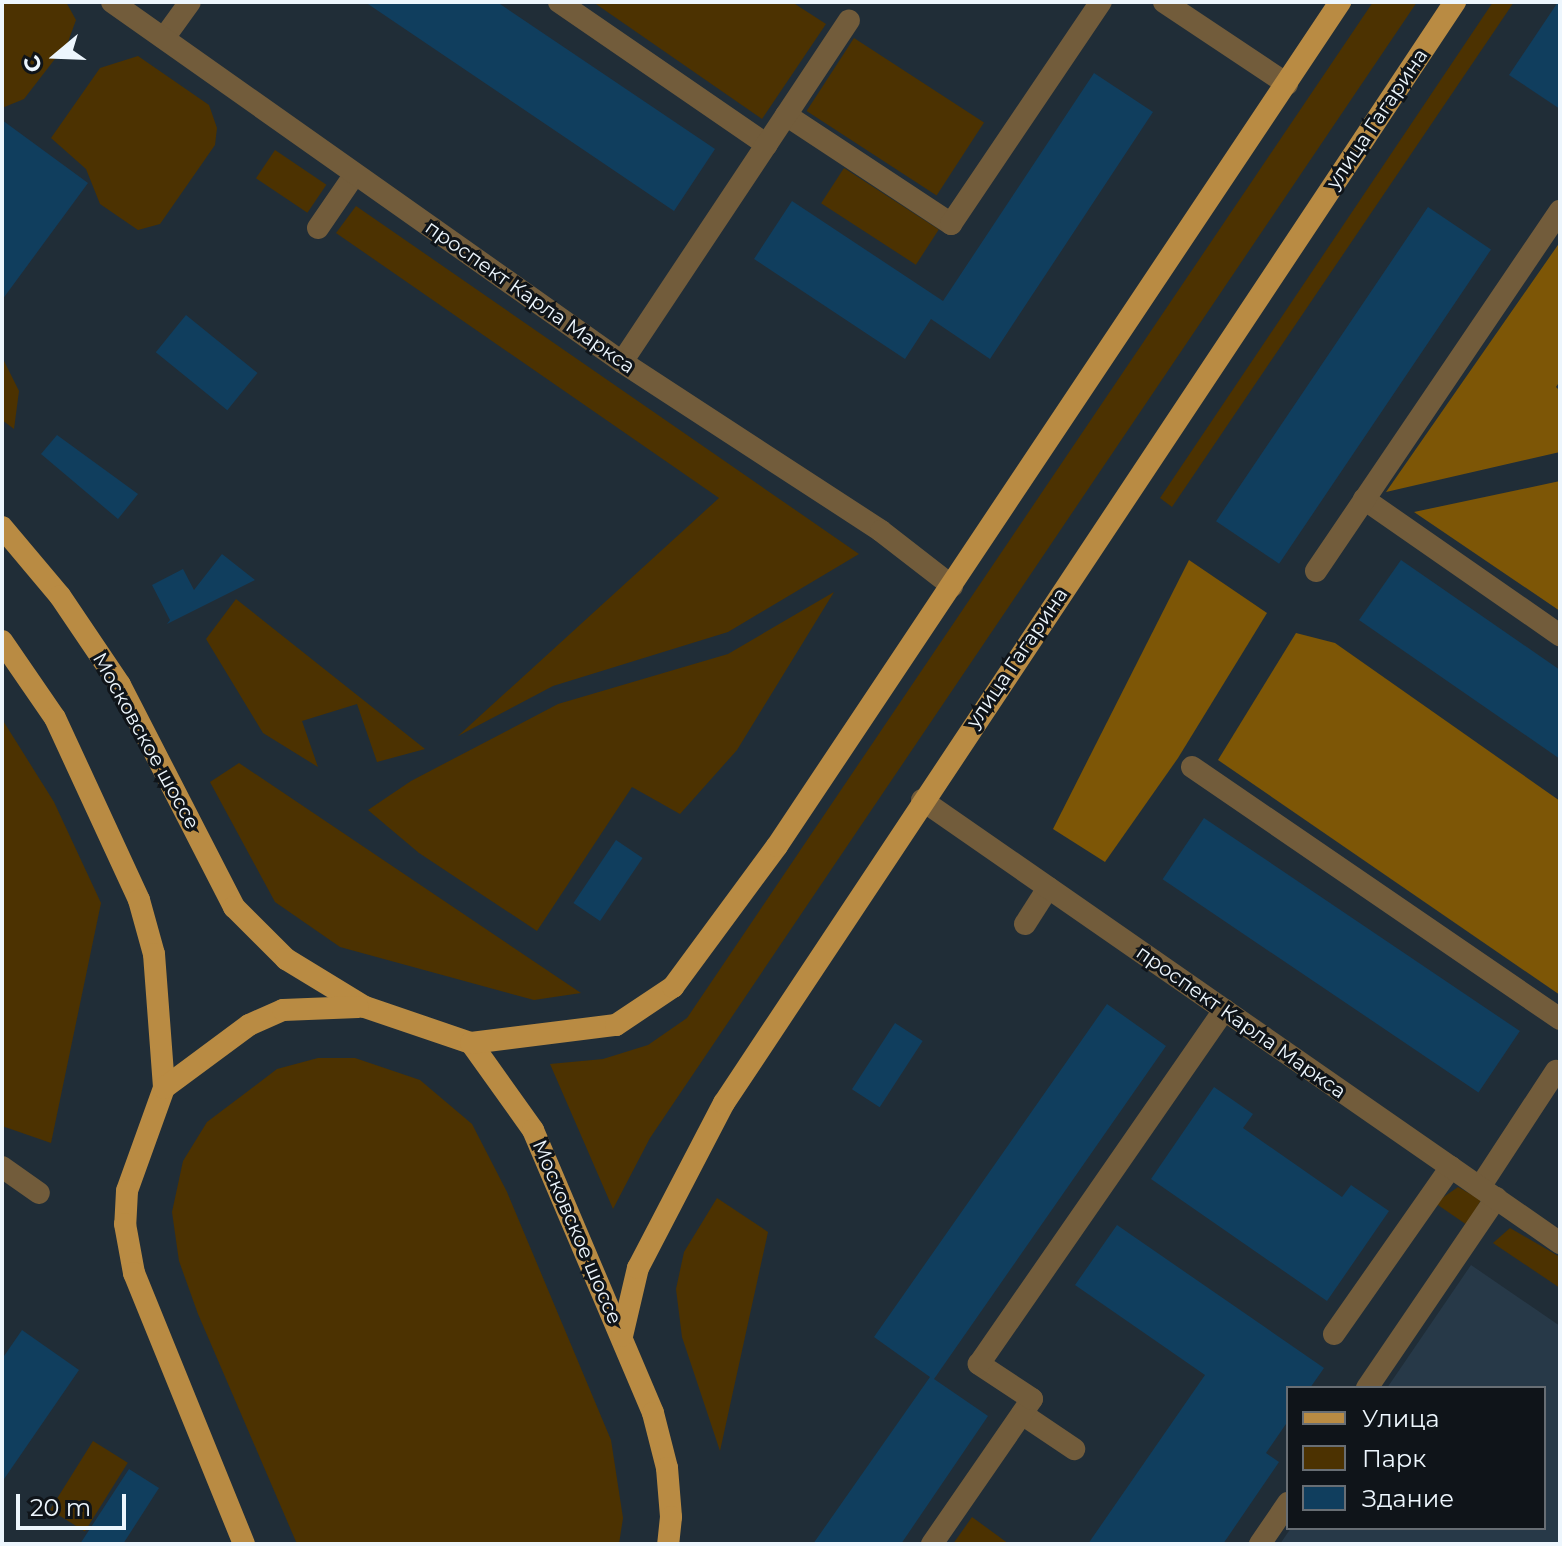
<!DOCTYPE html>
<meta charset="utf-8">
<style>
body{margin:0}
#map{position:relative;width:1562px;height:1546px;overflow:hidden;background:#202d37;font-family:Montserrat,sans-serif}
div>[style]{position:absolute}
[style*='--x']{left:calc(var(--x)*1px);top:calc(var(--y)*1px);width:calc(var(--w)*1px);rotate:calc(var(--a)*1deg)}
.built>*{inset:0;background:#273948}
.green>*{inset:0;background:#4c3201;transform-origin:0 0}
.forest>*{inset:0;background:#7d5606}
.building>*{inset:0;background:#103e5e;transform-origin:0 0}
.service>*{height:22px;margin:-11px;padding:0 11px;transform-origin:11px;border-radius:11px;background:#725c3b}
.minor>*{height:22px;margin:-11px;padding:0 11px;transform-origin:11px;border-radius:11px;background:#725c3b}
.primary>*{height:22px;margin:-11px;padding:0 11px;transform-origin:11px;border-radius:11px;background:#b98b43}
span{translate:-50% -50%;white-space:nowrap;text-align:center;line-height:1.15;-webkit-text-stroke:6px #0f1419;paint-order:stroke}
.street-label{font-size:20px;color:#edf6fd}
.frame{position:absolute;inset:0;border:4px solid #edf6fd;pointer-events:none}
.legend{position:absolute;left:1286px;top:1386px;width:260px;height:144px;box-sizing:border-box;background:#0f1419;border:2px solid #686e74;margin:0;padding:10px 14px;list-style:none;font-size:24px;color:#edf6fd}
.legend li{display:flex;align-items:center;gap:16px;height:40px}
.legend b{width:40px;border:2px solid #686e74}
.north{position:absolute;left:16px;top:16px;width:80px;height:80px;-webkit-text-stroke:6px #0f1419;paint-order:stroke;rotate:251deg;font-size:22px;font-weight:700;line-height:32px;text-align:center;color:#edf6fd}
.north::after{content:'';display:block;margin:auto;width:28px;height:36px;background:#edf6fd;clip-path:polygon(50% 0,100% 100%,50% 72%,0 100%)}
.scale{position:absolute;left:16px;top:1494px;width:110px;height:36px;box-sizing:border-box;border:4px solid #edf6fd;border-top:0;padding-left:10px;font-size:24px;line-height:28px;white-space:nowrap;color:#edf6fd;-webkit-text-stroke:6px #0f1419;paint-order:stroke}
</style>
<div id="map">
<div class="built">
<div style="clip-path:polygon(1471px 1265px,1560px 1326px,1560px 1544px,1280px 1544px,1291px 1528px,1544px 1528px,1544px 1388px,1387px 1388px)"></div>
</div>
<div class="green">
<div style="clip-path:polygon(2px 2px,66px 2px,76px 20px,68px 42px,24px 99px,2px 108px)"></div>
<div style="clip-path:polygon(593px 2px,792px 2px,826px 24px,762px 119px)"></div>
<div style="clip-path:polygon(1373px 2px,1417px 2px,650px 1138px,613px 1209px,550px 1064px,603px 1059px,648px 1045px,687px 1018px)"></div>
<div style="clip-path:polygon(1493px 2px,1514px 2px,1172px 507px,1160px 498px)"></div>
<div style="left:854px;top:38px;width:155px;height:87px;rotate:33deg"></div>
<div style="clip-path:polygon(138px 56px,209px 105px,217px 128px,215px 145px,160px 224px,138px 230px,100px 204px,86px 169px,51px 138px,100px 68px)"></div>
<div style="left:275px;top:150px;width:62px;height:34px;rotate:34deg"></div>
<div style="left:844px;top:168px;width:113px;height:42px;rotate:33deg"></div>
<div style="clip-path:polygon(356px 206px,859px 554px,728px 632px,553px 686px,458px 736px,719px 498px,336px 233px)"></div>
<div style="clip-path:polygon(2px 357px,19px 391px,14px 429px,2px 420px)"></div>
<div style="clip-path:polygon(834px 592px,737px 750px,680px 814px,632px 787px,537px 931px,419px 853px,368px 810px,411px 781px,558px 704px,728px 654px)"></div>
<div style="clip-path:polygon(236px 599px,425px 749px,377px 762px,357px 704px,302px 721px,318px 767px,263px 733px,206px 639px)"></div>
<div style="clip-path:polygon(2px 719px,54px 802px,101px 903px,51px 1143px,2px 1126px)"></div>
<div style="clip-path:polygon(239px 763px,581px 993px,534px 1000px,340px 947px,275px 902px,210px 782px)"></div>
<div style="clip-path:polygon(318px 1058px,355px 1058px,420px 1080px,472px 1124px,507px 1192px,611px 1440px,623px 1518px,619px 1544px,297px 1544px,198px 1314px,179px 1261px,172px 1212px,183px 1161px,207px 1122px,277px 1069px)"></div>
<div style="clip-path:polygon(1458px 1187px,1481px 1200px,1467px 1225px,1435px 1203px)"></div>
<div style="clip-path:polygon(717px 1198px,768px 1232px,720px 1451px,682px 1337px,676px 1289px,684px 1252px)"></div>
<div style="clip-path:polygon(1510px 1228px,1560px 1257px,1560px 1288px,1493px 1243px)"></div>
<div style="left:93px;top:1441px;width:41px;height:81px;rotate:32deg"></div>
<div style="clip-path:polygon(972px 1517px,1009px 1544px,953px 1544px)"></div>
</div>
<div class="forest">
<div style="clip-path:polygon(1560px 242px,1560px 381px,1556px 387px,1560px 391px,1560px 452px,1386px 492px)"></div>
<div style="clip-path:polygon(1560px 481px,1560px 611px,1414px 512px)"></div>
<div style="clip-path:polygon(1189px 560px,1267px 613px,1178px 758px,1105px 862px,1053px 829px)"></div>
<div style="clip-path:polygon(1296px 633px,1335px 643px,1560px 801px,1560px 995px,1218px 760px)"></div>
</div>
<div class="building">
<div style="clip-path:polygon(365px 2px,497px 2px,715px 149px,674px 211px)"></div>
<div style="clip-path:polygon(1558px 2px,1560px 2px,1560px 109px,1509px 75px)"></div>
<div style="clip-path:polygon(1094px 73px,1153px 112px,990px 359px,931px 319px,905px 359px,754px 259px,792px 201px,943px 301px)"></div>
<div style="clip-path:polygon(2px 120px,88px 183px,2px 300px)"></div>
<div style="left:1428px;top:207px;width:76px;height:379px;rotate:34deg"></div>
<div style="left:186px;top:315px;width:92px;height:48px;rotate:39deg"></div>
<div style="clip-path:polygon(57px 435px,138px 494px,118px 519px,41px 454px)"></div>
<div style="clip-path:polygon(222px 554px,255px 580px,167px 624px,170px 620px,152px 585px,183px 569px,194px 590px)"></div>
<div style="clip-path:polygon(1401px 560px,1560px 670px,1560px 759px,1359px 620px)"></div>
<div style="left:1204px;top:818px;width:381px;height:74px;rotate:34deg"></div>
<div style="left:616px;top:840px;width:32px;height:76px;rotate:34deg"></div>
<div style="clip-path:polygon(1107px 1004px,1166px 1046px,934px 1379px,988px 1416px,901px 1544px,813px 1544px,930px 1377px,874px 1337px)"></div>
<div style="left:895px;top:1023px;width:33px;height:79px;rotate:33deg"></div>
<div style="clip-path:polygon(1214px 1087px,1253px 1114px,1243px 1128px,1342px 1197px,1351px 1185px,1389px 1211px,1327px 1301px,1151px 1179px)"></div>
<div style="clip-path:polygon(1117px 1225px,1324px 1368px,1310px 1388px,1288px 1388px,1288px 1421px,1266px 1453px,1279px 1462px,1223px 1544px,1088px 1544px,1205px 1375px,1075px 1285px)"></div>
<div style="clip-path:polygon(22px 1330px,79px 1370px,2px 1482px,2px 1359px)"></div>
<div style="clip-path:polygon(129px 1469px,159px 1488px,123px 1544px,80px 1544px)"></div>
</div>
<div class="service">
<div style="--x:559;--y:2;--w:252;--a:34.5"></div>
<div style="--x:1164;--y:2;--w:148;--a:33.7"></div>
<div style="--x:164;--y:38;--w:44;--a:-54.2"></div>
<div style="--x:786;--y:115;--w:198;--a:33.4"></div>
<div style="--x:951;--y:224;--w:268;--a:-56"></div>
<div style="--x:318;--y:228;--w:65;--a:-55.6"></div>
<div style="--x:622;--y:362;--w:410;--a:-56.4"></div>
<div style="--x:1364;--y:499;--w:239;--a:34.8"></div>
<div style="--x:1316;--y:571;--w:435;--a:-55.9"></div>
<div style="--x:1192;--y:767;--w:446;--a:34.4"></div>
<div style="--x:1025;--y:924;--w:43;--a:-57.4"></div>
<div style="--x:2;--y:1167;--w:45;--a:35.1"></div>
<div style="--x:1480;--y:1187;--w:139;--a:-56.8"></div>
<div style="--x:1334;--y:1334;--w:204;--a:-55"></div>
<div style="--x:1367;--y:1388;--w:230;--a:-55.8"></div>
<div style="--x:1022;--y:1414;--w:63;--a:33.9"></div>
<div style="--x:932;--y:1544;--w:176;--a:-55.4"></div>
<div style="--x:1032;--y:1399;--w:64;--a:-146.6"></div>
<div style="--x:979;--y:1364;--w:431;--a:-55.3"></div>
<div style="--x:1260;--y:1544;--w:50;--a:-55.7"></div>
</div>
<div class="minor">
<div style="--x:112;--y:2;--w:624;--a:35.22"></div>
<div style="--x:622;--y:362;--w:309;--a:33.1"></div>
<div style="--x:881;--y:531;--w:90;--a:37.8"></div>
<div style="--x:922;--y:800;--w:777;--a:34.77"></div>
</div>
<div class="primary">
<div style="--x:2;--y:527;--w:90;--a:50"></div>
<div style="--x:60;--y:596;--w:107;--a:56"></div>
<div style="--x:120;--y:685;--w:250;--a:62.8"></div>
<div style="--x:234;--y:907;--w:74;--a:45"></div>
<div style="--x:286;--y:959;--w:92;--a:31.3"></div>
<div style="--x:365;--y:1007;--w:112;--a:18.8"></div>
<div style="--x:471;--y:1043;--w:107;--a:54.5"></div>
<div style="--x:533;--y:1130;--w:307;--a:67"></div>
<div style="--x:653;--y:1413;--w:57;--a:75.7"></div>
<div style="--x:667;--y:1468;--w:49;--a:85.3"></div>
<div style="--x:671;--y:1517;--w:27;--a:96"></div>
<div style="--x:2;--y:641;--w:93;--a:55.5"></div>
<div style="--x:55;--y:718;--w:200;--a:65.2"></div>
<div style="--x:139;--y:900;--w:56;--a:74.5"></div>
<div style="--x:154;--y:954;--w:134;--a:85.7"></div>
<div style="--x:164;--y:1088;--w:109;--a:109.8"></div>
<div style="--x:127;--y:1191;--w:33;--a:93"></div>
<div style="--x:125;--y:1224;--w:50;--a:79.6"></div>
<div style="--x:134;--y:1273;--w:292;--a:67.9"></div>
<div style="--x:471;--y:1043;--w:146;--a:-7.1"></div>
<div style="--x:616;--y:1025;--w:69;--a:-33.7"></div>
<div style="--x:673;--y:987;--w:175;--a:-53.6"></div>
<div style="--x:777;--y:846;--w:1015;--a:-56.29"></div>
<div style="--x:164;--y:1088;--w:106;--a:-36.5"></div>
<div style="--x:249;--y:1025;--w:37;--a:-24"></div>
<div style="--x:283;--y:1010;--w:75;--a:-2.3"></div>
<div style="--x:622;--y:1336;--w:70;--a:-76.8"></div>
<div style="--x:638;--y:1268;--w:186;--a:-62.5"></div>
<div style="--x:724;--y:1103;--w:1322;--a:-56.42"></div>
</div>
<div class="street-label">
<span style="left:1377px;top:119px;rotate:-56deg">улица Гагарина</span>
<span style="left:530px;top:297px;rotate:35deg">проспект Карла Маркса</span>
<span style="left:1017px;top:658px;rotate:-56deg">улица Гагарина</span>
<span style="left:146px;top:741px;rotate:61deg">Московское шоссе</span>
<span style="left:1241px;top:1022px;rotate:35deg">проспект Карла Маркса</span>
<span style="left:577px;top:1232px;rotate:67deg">Московское шоссе</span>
</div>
<div class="frame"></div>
<ul class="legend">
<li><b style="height:10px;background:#b98b43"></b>Улица</li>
<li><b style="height:22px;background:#4c3201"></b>Парк</li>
<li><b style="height:22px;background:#103e5e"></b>Здание</li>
</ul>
<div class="north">С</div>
<div class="scale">20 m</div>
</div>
